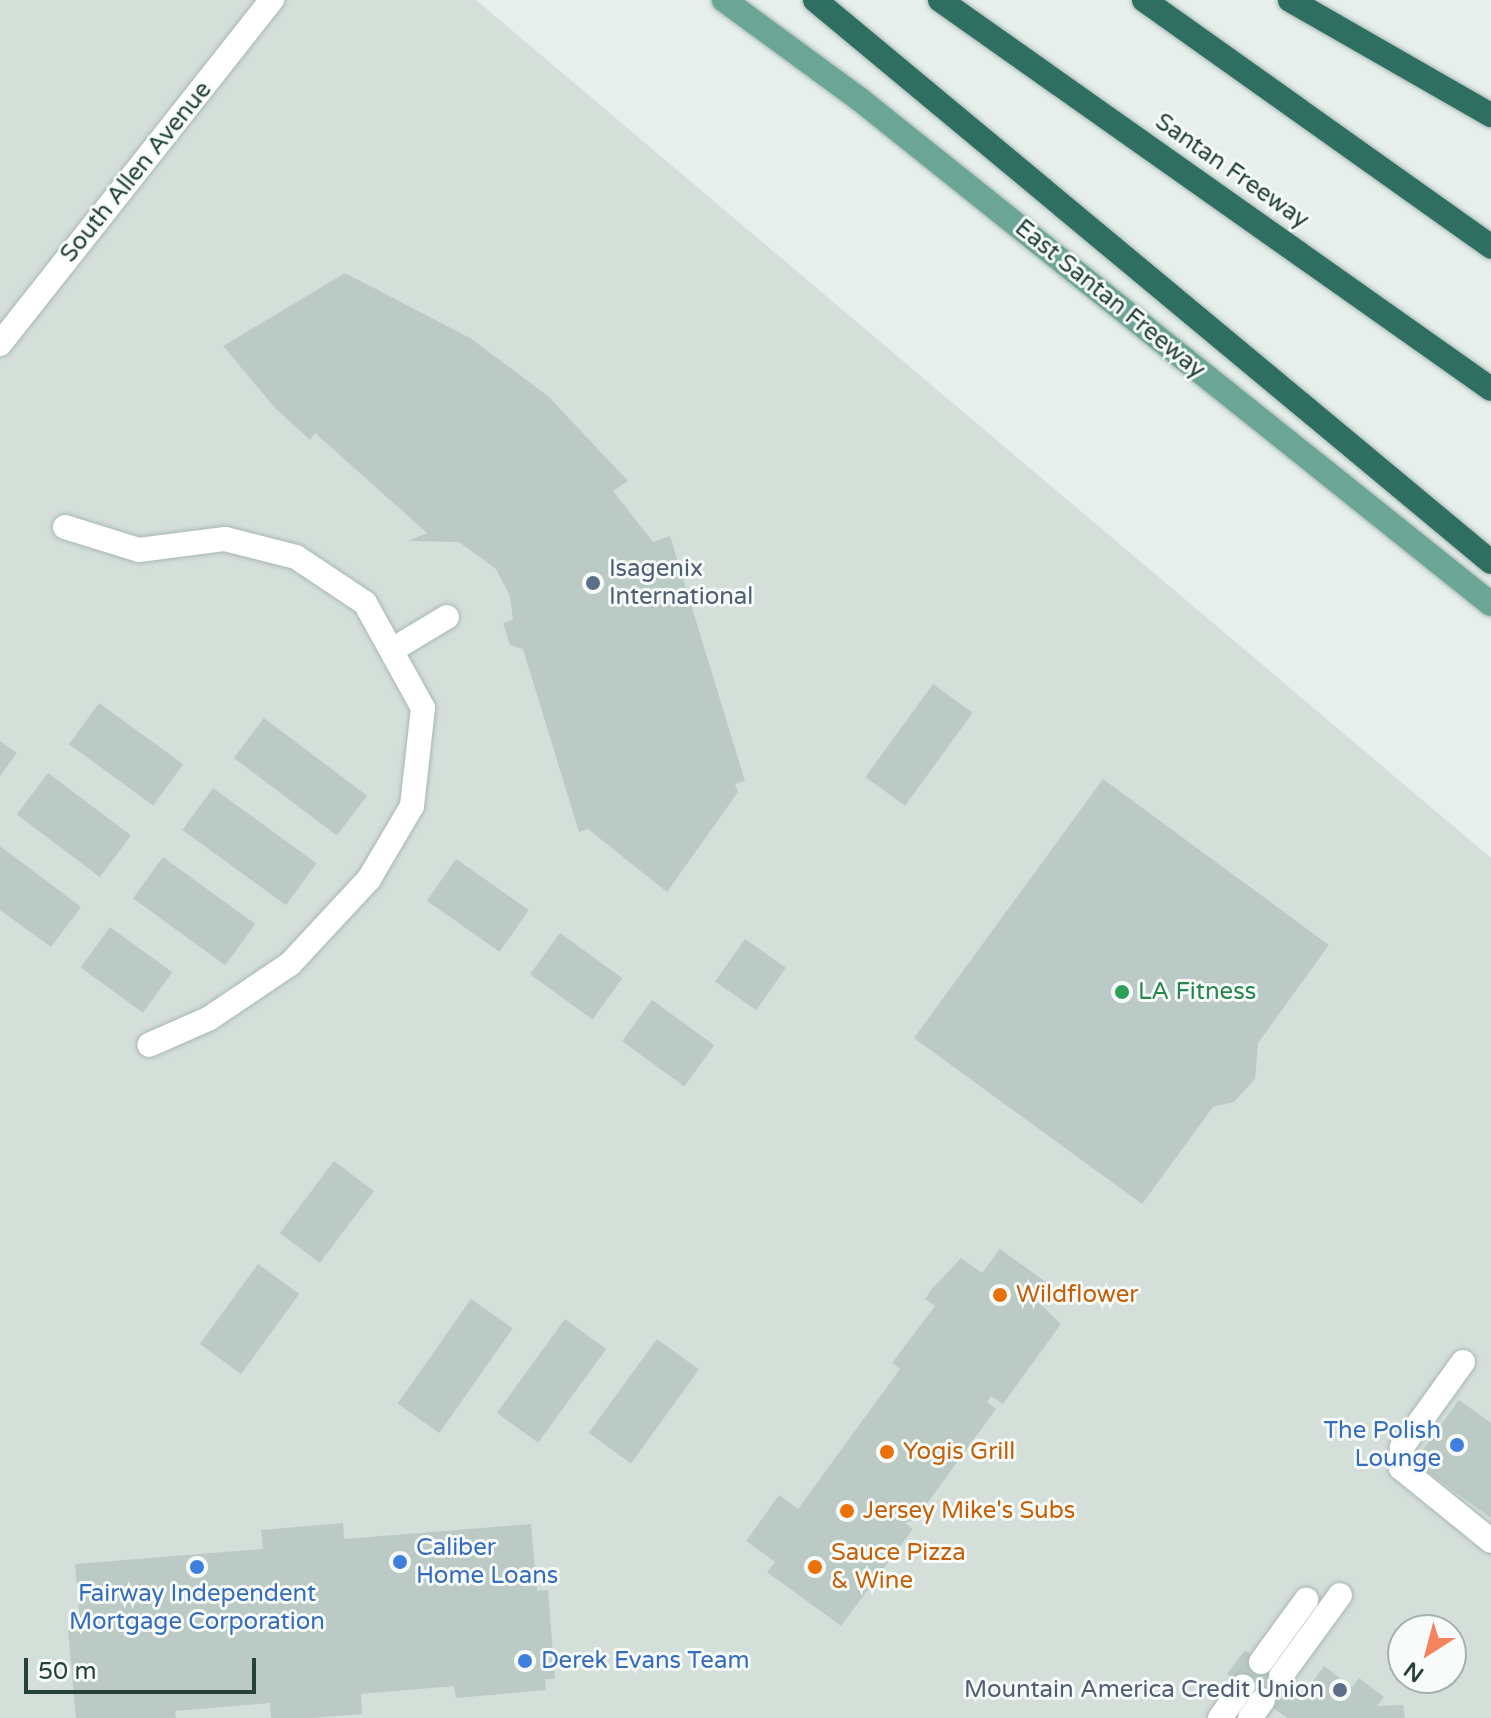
<!DOCTYPE html>
<style>
body{margin:0}
#map{position:relative;width:1491px;height:1718px;overflow:hidden;background:#e6efeb;font-family:"Varela Round",sans-serif}
div>[style]{position:absolute}
[style*='--x']{left:calc(var(--x)*1px);top:calc(var(--y)*1px);width:calc(var(--w)*1px);rotate:calc(var(--a)*1deg)}
.built>*{inset:0;background:#d4dfda}
.building>*{inset:0;background:#bbcac4;transform-origin:0 0}
.roads{filter:drop-shadow(0 0 2px #a8b8b2) drop-shadow(0 0 2px #a8b8b2)}
.minor>*{height:24px;margin:-12px;padding:0 12px;transform-origin:12px;border-radius:12px;background:#fff}
.major>*{height:24px;margin:-12px;padding:0 12px;transform-origin:12px;border-radius:12px;background:#6aa596}
.highway>*{height:24px;margin:-12px;padding:0 12px;transform-origin:12px;border-radius:12px;background:#2f6f62}
.dots>*{width:22px;height:22px;translate:-50% -50%;box-sizing:border-box;border:4px solid #f7fbf9;border-radius:50%}
span{translate:-50% -50%;white-space:nowrap;text-align:center;line-height:1.15;-webkit-text-stroke:6px #f7fbf9;paint-order:stroke}
.street-label{font-size:24px;color:#24423a}
.service-label{font-size:24px;color:#4e5e75}
.left{translate:0 -50%;text-align:left}
.right{translate:-100% -50%;text-align:right}
.leisure-label{font-size:24px;color:#27864d}
.food-label{font-size:24px;color:#c56008}
.shop-label{font-size:24px;color:#366cbe}
.north{position:absolute;left:1387px;top:1614px;width:80px;height:80px;box-sizing:border-box;background:#f7fbf9;border:2px solid #a3b1ad;border-radius:50%;rotate:216deg;font-size:22px;font-weight:700;line-height:32px;text-align:center;color:#24423a}
.north::after{content:'';display:block;margin:auto;width:28px;height:36px;background:#f4845f;clip-path:polygon(50% 0,100% 100%,50% 72%,0 100%)}
.scale{position:absolute;left:24px;top:1658px;width:232px;height:36px;box-sizing:border-box;border:4px solid #24423a;border-top:0;padding-left:10px;font-size:24px;line-height:28px;white-space:nowrap;color:#24423a;-webkit-text-stroke:6px #f7fbf9;paint-order:stroke}
</style>
<div id="map">
<div class="built">
<div style="clip-path:polygon(evenodd,0 0,476px 0,1491px 858px,1491px 1718px,0 1718px,0 0,1403px 1630px,1451px 1630px,1451px 1678px,1403px 1678px,1403px 1630px)"></div>
</div>
<div class="building">
<div style="clip-path:polygon(345px 273px,470px 338px,548px 396px,628px 481px,613px 491px,653px 542px,670px 536px,745px 781px,735px 784px,738px 792px,667px 892px,588px 829px,579px 832px,523px 649px,510px 645px,503px 623px,513px 620px,510px 596px,496px 569px,459px 542px,408px 541px,427px 533px,315px 433px,310px 440px,275px 408px,223px 346px)"></div>
<div style="left:933px;top:684px;width:49px;height:115px;rotate:36deg"></div>
<div style="left:99px;top:703px;width:104px;height:51px;rotate:36deg"></div>
<div style="left:264px;top:718px;width:129px;height:50px;rotate:37deg"></div>
<div style="clip-path:polygon(0 741px,17px 753px,0 776px)"></div>
<div style="left:48px;top:773px;width:104px;height:52px;rotate:37deg"></div>
<div style="clip-path:polygon(1103px 779px,1329px 945px,1258px 1043px,1255px 1079px,1234px 1102px,1213px 1107px,1142px 1204px,914px 1038px)"></div>
<div style="left:213px;top:788px;width:128px;height:52px;rotate:36deg"></div>
<div style="clip-path:polygon(0 846px,81px 907px,51px 947px,0 910px)"></div>
<div style="left:163px;top:857px;width:114px;height:51px;rotate:36deg"></div>
<div style="left:456px;top:859px;width:89px;height:51px;rotate:35deg"></div>
<div style="left:110px;top:927px;width:77px;height:50px;rotate:36deg"></div>
<div style="left:560px;top:933px;width:77px;height:51px;rotate:36deg"></div>
<div style="left:745px;top:939px;width:50px;height:52px;rotate:35deg"></div>
<div style="left:652px;top:1000px;width:77px;height:51px;rotate:36deg"></div>
<div style="left:334px;top:1161px;width:50px;height:90px;rotate:37deg"></div>
<div style="clip-path:polygon(1000px 1249px,1050px 1285px,1038px 1302px,1061px 1324px,1003px 1404px,991px 1396px,987px 1402px,996px 1409px,915px 1520px,905px 1523px,913px 1529px,841px 1626px,767px 1572px,775px 1562px,746px 1541px,779px 1495px,798px 1509px,900px 1369px,892px 1363px,935px 1306px,925px 1299px,931px 1290px,961px 1258px,982px 1273px)"></div>
<div style="left:258px;top:1264px;width:51px;height:99px;rotate:36deg"></div>
<div style="left:471px;top:1299px;width:51px;height:128px;rotate:35deg"></div>
<div style="left:565px;top:1319px;width:51px;height:116px;rotate:36deg"></div>
<div style="left:657px;top:1339px;width:52px;height:116px;rotate:36deg"></div>
<div style="clip-path:polygon(1459px 1400px,1491px 1423px,1491px 1518px,1414px 1462px)"></div>
<div style="clip-path:polygon(343px 1523px,344px 1539px,531px 1524px,537px 1591px,548px 1590px,555px 1679px,545px 1679px,546px 1690px,456px 1698px,454px 1686px,361px 1694px,362px 1714px,311px 1718px,271px 1718px,270px 1703px,175px 1711px,176px 1718px,76px 1718px,68px 1630px,81px 1629px,75px 1564px,263px 1549px,261px 1530px)"></div>
<div style="clip-path:polygon(1245px 1650px,1304px 1693px,1324px 1666px,1352px 1687px,1359px 1678px,1384px 1697px,1377px 1706px,1403px 1705px,1405px 1718px,1287px 1718px,1227px 1674px)"></div>
</div>
<div class="roads">
<div class="minor">
<div style="--x:0;--y:344;--w:439;--a:-51.7"></div>
<div style="--x:65;--y:527;--w:77;--a:17.3"></div>
<div style="--x:139;--y:550;--w:87;--a:-7.3"></div>
<div style="--x:225;--y:539;--w:73;--a:14.2"></div>
<div style="--x:296;--y:557;--w:83;--a:33.7"></div>
<div style="--x:365;--y:603;--w:120;--a:61.1"></div>
<div style="--x:423;--y:708;--w:99;--a:96.4"></div>
<div style="--x:412;--y:806;--w:85;--a:120.5"></div>
<div style="--x:369;--y:879;--w:116;--a:132.9"></div>
<div style="--x:290;--y:964;--w:99;--a:146.1"></div>
<div style="--x:208;--y:1019;--w:64;--a:156.2"></div>
<div style="--x:392;--y:650;--w:64;--a:-31"></div>
<div style="--x:1463;--y:1362;--w:105;--a:125.7"></div>
<div style="--x:1402;--y:1447;--w:21;--a:93"></div>
<div style="--x:1401;--y:1468;--w:116;--a:39"></div>
<div style="--x:1261;--y:1662;--w:77;--a:-54"></div>
<div style="--x:1281;--y:1676;--w:100;--a:-53.9"></div>
<div style="--x:1220;--y:1718;--w:39;--a:-54"></div>
<div style="--x:1250;--y:1718;--w:22;--a:-54"></div>
</div>
<div class="major">
<div style="--x:724;--y:0;--w:166;--a:36.2"></div>
<div style="--x:858;--y:98;--w:810;--a:38.64"></div>
</div>
<div class="highway">
<div style="--x:815;--y:0;--w:879;--a:39.74"></div>
<div style="--x:940;--y:0;--w:674;--a:35.22"></div>
<div style="--x:1144;--y:0;--w:426;--a:35.4"></div>
<div style="--x:1290;--y:0;--w:232;--a:29.8"></div>
</div>
</div>
<div class="dots">
<div style="left:593px;top:583px;background:#5c6f8a"></div>
<div style="left:1122px;top:992px;background:#2e9e5b"></div>
<div style="left:1000px;top:1295px;background:#e8710a"></div>
<div style="left:1457px;top:1445px;background:#3f7fe0"></div>
<div style="left:887px;top:1452px;background:#e8710a"></div>
<div style="left:847px;top:1511px;background:#e8710a"></div>
<div style="left:400px;top:1562px;background:#3f7fe0"></div>
<div style="left:197px;top:1567px;background:#3f7fe0"></div>
<div style="left:815px;top:1567px;background:#e8710a"></div>
<div style="left:525px;top:1661px;background:#3f7fe0"></div>
<div style="left:1340px;top:1690px;background:#5c6f8a"></div>
</div>
<div class="street-label">
<span style="left:1232px;top:171px;rotate:35deg">Santan Freeway</span>
<span style="left:136px;top:172px;rotate:-51deg">South Allen Avenue</span>
<span style="left:1110px;top:299px;rotate:39deg">East Santan Freeway</span>
</div>
<div class="service-label">
<span class="left" style="left:609px;top:583px">Isagenix<br>International</span>
<span class="right" style="left:1324px;top:1690px">Mountain America Credit Union</span>
</div>
<div class="leisure-label">
<span class="left" style="left:1138px;top:992px">LA Fitness</span>
</div>
<div class="food-label">
<span class="left" style="left:1016px;top:1295px">Wildflower</span>
<span class="left" style="left:903px;top:1452px">Yogis Grill</span>
<span class="left" style="left:863px;top:1511px">Jersey Mike's Subs</span>
<span class="left" style="left:831px;top:1567px">Sauce Pizza<br>&amp; Wine</span>
</div>
<div class="shop-label">
<span class="right" style="left:1441px;top:1445px">The Polish<br>Lounge</span>
<span class="left" style="left:416px;top:1562px">Caliber<br>Home Loans</span>
<span style="left:197px;top:1608px">Fairway Independent<br>Mortgage Corporation</span>
<span class="left" style="left:541px;top:1661px">Derek Evans Team</span>
</div>
<div class="north">N</div>
<div class="scale">50 m</div>
</div>
